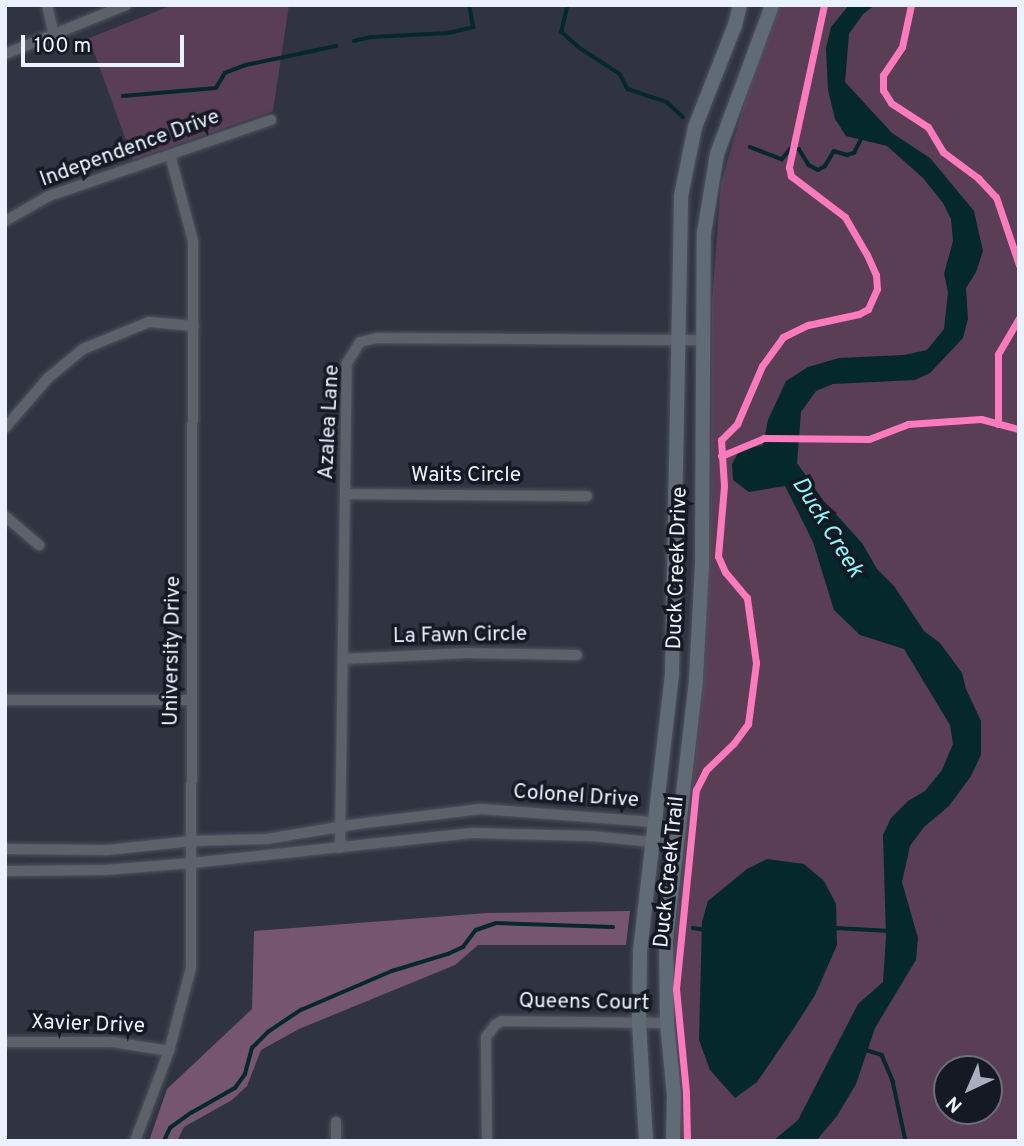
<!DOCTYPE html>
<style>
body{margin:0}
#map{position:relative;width:1024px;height:1146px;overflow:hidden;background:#2f3440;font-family:Overpass,sans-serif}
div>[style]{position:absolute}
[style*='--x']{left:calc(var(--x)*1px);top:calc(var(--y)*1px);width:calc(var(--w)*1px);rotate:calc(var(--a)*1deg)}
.green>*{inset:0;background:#593e56}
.forest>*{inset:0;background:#765571}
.water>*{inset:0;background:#05282a}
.stream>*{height:3.5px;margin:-1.75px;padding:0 1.75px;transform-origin:1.75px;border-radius:1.75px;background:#05282a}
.roads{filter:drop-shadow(0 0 2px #4f535e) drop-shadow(0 0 2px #4f535e)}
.minor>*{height:10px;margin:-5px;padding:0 5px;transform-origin:5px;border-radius:5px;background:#5d616a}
.major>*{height:14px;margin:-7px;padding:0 7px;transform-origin:7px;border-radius:7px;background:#606b76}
.cycleway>*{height:7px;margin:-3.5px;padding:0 3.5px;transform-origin:3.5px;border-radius:3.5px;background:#fd7abc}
span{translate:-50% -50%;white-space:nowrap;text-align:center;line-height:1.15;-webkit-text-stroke:7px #151923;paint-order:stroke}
.street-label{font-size:21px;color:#eaf1ff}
.water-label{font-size:23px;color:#8cf6f9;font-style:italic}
.frame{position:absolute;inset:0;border:7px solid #eaf1ff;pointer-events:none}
.north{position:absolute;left:933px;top:1055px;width:70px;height:70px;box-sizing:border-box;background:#151923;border:2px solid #6a6f7b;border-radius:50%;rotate:224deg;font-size:19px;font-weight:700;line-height:28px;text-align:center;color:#eaf1ff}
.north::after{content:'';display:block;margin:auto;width:24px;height:32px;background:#a9afbc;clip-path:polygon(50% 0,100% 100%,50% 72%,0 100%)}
.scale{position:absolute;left:21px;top:35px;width:163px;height:32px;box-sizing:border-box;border:4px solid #eaf1ff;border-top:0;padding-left:9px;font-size:21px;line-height:24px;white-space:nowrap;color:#eaf1ff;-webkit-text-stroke:5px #151923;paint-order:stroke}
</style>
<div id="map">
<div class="green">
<div style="clip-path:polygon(173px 5px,289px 5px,273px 111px,133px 160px,89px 38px)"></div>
<div style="clip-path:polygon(evenodd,773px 5px,1019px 5px,1019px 1141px,678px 1141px,672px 1001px,674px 941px,704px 677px,711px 500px,712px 301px,721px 183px,773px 5px,947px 1069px,989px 1069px,989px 1111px,947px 1111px,947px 1069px)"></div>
</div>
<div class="forest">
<div style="clip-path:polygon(630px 911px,626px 945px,478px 945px,455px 965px,299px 1029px,261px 1050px,247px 1086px,232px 1100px,184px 1127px,177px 1141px,149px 1141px,167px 1089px,252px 1009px,254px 931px,487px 913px)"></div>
</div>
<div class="water">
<div style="clip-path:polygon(849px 5px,875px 5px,863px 14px,849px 34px,845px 82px,892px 133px,930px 158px,974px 211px,983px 251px,976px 272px,966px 288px,968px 319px,963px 338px,930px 373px,915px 380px,833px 384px,816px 391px,801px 412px,797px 463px,823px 500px,862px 543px,877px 569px,894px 586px,924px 631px,940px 643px,962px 673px,966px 689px,981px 721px,981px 755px,971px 776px,949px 806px,924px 827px,910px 846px,902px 882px,918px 938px,916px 960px,875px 1028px,856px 1084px,837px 1116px,816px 1141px,773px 1141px,798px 1120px,858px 1004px,883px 982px,886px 937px,883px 835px,891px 818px,908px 801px,925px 791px,942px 770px,953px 744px,950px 725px,904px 649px,860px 635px,834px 610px,813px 542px,785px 486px,749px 492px,733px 480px,732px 464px,739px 451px,763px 445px,768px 420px,786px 381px,808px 367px,839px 358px,904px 355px,927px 350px,944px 329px,948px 292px,944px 274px,953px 241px,951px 219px,943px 203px,923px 178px,887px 146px,846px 136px,835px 119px,828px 90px,826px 48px,831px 27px)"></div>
<div style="clip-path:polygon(767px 859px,804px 864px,824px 881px,836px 904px,837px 945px,815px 995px,794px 1028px,757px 1082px,735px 1098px,710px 1070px,699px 1040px,702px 922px,708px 901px,747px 869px)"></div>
</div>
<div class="stream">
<div style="--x:522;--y:5;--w:1;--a:0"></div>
<div style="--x:568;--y:5;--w:28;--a:103"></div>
<div style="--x:562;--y:32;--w:24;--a:42"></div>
<div style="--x:580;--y:48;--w:48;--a:33"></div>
<div style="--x:620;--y:74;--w:17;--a:62"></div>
<div style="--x:628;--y:89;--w:41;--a:18.4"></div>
<div style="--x:667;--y:102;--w:22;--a:43"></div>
<div style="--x:354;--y:41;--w:17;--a:-13"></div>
<div style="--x:371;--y:37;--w:77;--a:-3"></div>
<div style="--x:448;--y:33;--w:26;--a:-13"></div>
<div style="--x:473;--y:27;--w:22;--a:-100"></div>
<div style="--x:123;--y:96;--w:93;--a:-4.9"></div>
<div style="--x:216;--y:88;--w:17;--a:-59"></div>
<div style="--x:225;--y:73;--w:22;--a:-21"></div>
<div style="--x:246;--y:65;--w:92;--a:-11.9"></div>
<div style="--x:750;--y:147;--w:34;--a:21"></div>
<div style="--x:782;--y:159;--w:13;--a:-51"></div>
<div style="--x:790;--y:149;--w:9;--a:0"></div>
<div style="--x:799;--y:149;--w:19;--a:58"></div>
<div style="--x:809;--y:165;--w:10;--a:29"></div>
<div style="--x:818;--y:170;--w:8;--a:-30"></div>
<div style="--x:825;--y:166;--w:17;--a:-59"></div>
<div style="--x:834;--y:151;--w:14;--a:17"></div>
<div style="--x:847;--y:155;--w:7;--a:-16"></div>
<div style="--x:854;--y:153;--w:18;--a:-63"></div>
<div style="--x:693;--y:928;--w:12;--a:9"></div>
<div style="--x:835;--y:928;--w:55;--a:3.1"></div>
<div style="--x:866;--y:1050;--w:17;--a:17"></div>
<div style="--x:882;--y:1055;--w:28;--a:67"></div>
<div style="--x:893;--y:1081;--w:61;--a:77.8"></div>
<div style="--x:164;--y:1141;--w:14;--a:-65"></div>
<div style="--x:170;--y:1128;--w:26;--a:-36"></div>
<div style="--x:191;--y:1113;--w:51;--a:-29.6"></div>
<div style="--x:235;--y:1088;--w:17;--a:-54"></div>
<div style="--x:245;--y:1074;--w:27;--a:-75"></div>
<div style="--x:252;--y:1048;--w:23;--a:-45"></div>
<div style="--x:268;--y:1032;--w:40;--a:-34"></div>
<div style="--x:301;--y:1010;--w:99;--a:-23.2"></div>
<div style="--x:392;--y:971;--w:59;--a:-16.9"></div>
<div style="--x:448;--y:954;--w:17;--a:-25"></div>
<div style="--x:463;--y:947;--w:21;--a:-53"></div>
<div style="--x:476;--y:930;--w:21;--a:-19"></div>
<div style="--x:496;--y:923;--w:117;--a:2"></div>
</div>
<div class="roads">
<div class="minor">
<div style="--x:47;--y:5;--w:28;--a:77"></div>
<div style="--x:5;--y:54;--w:131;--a:-22"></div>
<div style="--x:5;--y:221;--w:51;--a:-29.6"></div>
<div style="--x:49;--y:196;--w:235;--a:-18.9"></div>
<div style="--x:5;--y:428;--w:66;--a:-49.3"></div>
<div style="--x:48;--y:378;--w:45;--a:-39.6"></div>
<div style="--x:83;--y:349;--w:71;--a:-22.2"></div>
<div style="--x:149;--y:322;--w:45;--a:5.1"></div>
<div style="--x:345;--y:494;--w:242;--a:0.5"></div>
<div style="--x:5;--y:516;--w:45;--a:40.5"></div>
<div style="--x:343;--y:659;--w:124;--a:-2.8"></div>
<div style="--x:467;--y:653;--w:110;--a:1"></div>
<div style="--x:5;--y:700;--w:186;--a:0"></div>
<div style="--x:340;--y:848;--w:485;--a:-89.2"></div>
<div style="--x:347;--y:363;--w:25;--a:-58"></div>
<div style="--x:360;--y:342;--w:17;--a:-13"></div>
<div style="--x:377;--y:338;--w:325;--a:0.4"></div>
<div style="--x:5;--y:849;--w:102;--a:0.6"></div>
<div style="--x:107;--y:850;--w:86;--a:-6"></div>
<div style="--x:193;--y:841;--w:74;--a:-1.5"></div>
<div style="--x:267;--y:839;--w:91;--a:-9.5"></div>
<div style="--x:357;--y:824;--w:125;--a:-6.9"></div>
<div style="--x:481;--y:809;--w:172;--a:4.3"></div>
<div style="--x:653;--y:822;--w:29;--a:29"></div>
<div style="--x:5;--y:871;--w:100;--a:-0.6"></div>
<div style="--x:105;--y:870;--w:87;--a:-4.6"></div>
<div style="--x:192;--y:863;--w:284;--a:-6.1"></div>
<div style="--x:474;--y:833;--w:118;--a:1.5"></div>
<div style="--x:592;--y:836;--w:60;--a:5.7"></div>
<div style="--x:652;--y:842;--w:27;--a:-13"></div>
<div style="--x:5;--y:1042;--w:108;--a:0"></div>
<div style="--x:113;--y:1042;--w:57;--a:9.1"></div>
<div style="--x:336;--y:1122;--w:19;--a:90"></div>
<div style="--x:135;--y:1141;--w:96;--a:-69.3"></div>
<div style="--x:169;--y:1051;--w:86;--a:-75.2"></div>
<div style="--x:191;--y:968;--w:727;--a:-89.84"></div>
<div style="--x:193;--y:241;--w:89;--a:-105"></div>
<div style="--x:487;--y:1141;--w:104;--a:-90.6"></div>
<div style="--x:486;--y:1037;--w:15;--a:-53"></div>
<div style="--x:495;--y:1025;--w:8;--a:-30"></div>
<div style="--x:502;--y:1021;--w:165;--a:0.7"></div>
</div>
<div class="major">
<div style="--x:646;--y:1141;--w:117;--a:-93.4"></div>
<div style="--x:639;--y:1024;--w:73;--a:-89.2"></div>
<div style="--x:640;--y:951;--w:280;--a:-83.4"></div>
<div style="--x:672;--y:673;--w:477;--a:-88.9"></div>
<div style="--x:681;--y:196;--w:70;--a:-78.5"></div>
<div style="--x:695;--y:127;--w:110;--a:-68.6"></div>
<div style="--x:735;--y:25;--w:21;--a:-76"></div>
<div style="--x:673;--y:1141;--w:46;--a:-88.8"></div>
<div style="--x:674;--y:1095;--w:72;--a:-95.6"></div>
<div style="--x:667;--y:1023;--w:83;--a:-90.7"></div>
<div style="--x:666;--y:940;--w:263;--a:-83.4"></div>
<div style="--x:696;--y:679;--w:115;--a:-87"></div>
<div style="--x:702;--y:564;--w:331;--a:-89.7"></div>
<div style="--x:704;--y:233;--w:80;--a:-80.7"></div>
<div style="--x:717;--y:154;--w:159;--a:-69.7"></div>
</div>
</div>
<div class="cycleway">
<div style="--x:911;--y:5;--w:43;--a:102.1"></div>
<div style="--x:902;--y:47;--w:34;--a:124"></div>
<div style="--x:883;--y:75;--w:15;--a:90"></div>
<div style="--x:883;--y:90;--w:15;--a:58"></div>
<div style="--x:891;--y:103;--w:44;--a:33"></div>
<div style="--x:928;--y:127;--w:29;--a:59"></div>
<div style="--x:943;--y:152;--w:44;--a:36.6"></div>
<div style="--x:978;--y:178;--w:26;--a:47"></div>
<div style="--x:996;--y:197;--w:72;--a:71.3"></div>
<div style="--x:998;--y:424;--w:70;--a:-90"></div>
<div style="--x:998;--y:354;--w:42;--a:-59.7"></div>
<div style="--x:721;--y:456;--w:47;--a:-22.7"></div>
<div style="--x:764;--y:438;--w:105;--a:0.5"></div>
<div style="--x:869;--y:439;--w:42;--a:-21"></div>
<div style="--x:908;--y:424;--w:73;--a:-3.9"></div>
<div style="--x:981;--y:419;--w:39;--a:15"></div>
<div style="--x:687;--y:1141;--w:49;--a:-91.2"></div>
<div style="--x:686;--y:1092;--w:103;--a:-95.5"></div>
<div style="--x:676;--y:989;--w:200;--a:-84.3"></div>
<div style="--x:696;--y:790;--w:22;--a:-63"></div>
<div style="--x:706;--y:770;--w:39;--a:-44"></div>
<div style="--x:734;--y:743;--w:24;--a:-54"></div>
<div style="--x:748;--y:724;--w:62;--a:-82.5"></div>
<div style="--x:756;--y:663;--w:66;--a:-97.9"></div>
<div style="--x:747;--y:598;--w:34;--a:-130"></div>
<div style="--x:725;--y:572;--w:17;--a:-114"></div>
<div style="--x:718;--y:556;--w:70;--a:-85.1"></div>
<div style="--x:724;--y:486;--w:46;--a:-93.7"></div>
<div style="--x:721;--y:440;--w:23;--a:-45"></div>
<div style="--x:737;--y:424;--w:63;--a:-66.7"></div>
<div style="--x:762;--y:366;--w:36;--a:-54"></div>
<div style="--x:783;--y:337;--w:28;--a:-26"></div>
<div style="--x:808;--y:325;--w:52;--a:-12.2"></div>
<div style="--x:859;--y:314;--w:10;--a:-29"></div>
<div style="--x:868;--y:309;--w:22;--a:-66"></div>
<div style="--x:877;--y:289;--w:14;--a:-94"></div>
<div style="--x:876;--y:275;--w:22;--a:-114"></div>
<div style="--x:867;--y:255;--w:44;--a:-120.1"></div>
<div style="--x:845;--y:217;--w:68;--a:-142.8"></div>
<div style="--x:791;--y:176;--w:9;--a:-103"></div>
<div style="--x:789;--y:167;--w:166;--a:-77.8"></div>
</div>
<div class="street-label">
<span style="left:130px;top:149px;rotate:-20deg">Independence Drive</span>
<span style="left:330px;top:422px;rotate:-87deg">Azalea Lane</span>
<span style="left:466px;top:476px">Waits Circle</span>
<span style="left:678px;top:568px;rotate:-88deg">Duck Creek Drive</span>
<span style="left:460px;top:636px;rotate:-1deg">La Fawn Circle</span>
<span style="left:173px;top:651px;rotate:-89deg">University Drive</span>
<span style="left:576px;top:797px;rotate:4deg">Colonel Drive</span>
<span style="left:670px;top:872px;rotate:-84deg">Duck Creek Trail</span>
<span style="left:584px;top:1003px;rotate:1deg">Queens Court</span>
<span style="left:88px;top:1025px;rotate:2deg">Xavier Drive</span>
</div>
<div class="water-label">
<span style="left:826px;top:528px;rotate:58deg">Duck Creek</span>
</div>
<div class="frame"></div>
<div class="north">N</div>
<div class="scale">100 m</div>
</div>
